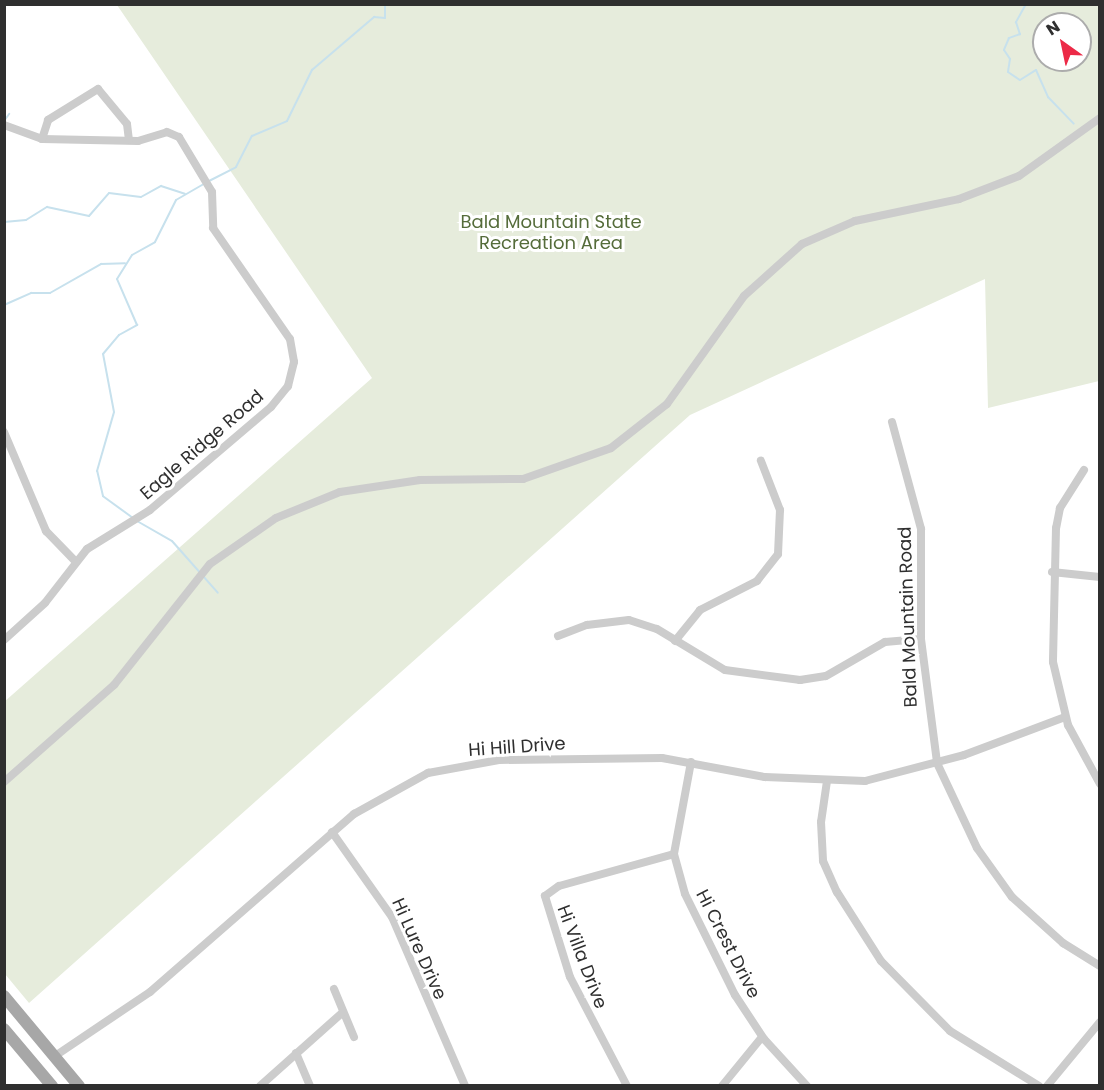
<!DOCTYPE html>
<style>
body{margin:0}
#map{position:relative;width:1104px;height:1090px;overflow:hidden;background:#fff;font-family:Poppins,sans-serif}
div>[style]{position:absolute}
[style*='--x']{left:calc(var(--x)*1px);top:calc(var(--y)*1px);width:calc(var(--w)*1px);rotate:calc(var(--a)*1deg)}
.green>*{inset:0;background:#e6ecdc}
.stream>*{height:2px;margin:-1px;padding:0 1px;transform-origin:1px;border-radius:1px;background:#c7e1ed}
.minor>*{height:8px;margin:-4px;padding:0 4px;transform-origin:4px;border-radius:4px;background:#ccc}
.primary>*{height:12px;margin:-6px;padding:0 6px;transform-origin:6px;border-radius:6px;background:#a7a7a7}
span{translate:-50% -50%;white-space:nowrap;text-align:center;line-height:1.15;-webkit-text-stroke:6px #fff;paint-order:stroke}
.park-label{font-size:18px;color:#556c3a}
.street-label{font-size:18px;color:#2f2f2f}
.frame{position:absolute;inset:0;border:6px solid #2f2f2f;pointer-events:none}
.north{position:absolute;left:1032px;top:12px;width:60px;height:60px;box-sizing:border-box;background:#fff;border:2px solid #acacac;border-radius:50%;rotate:327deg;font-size:16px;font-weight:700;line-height:24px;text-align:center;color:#2f2f2f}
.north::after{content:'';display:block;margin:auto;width:21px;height:27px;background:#ec2a47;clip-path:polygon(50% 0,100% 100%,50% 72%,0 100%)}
</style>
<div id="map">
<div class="green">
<div style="clip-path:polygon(evenodd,117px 5px,1099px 5px,1099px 381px,988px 408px,985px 279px,690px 415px,29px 1003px,5px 974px,4px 702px,372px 378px,117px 5px,1044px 24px,1080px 24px,1080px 60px,1044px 60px,1044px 24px)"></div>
</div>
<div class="stream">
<div style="--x:1026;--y:4;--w:21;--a:119"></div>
<div style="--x:1016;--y:22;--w:13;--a:72"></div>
<div style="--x:1020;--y:34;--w:12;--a:160"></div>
<div style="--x:1009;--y:38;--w:13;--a:113"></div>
<div style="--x:1004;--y:50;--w:11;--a:56"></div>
<div style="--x:1010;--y:59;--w:13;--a:99"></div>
<div style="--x:1008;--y:72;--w:14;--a:34"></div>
<div style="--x:1020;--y:80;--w:19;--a:-32"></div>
<div style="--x:1036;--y:70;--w:30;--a:66"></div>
<div style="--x:1048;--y:97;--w:37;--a:46"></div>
<div style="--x:4;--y:121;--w:9;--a:-54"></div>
<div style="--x:1100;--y:175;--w:16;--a:90"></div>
<div style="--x:209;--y:181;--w:30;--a:-27"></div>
<div style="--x:236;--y:167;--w:35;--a:-63"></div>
<div style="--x:252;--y:136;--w:38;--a:-23"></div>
<div style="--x:287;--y:121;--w:57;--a:-63.9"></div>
<div style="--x:312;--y:70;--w:82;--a:-40.5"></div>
<div style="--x:374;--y:17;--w:11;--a:5"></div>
<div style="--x:385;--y:18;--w:14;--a:-90"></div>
<div style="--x:4;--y:222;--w:22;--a:-5"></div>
<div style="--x:26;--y:220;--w:25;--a:-32"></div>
<div style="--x:47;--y:207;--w:43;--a:12.1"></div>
<div style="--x:89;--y:216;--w:30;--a:-49"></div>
<div style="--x:109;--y:193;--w:32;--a:7"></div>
<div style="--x:141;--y:197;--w:23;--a:-29"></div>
<div style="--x:161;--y:186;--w:25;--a:18"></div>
<div style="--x:4;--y:305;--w:30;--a:-24"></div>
<div style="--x:31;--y:293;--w:19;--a:0"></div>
<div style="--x:50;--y:293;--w:59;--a:-29.6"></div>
<div style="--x:101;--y:264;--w:24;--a:-2"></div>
<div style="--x:133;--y:518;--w:37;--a:-144"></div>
<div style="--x:103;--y:496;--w:26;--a:-103"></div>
<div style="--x:97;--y:471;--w:61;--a:-73.9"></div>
<div style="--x:114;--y:412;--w:59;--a:-100.7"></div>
<div style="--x:103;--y:354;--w:25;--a:-50"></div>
<div style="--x:119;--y:335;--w:21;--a:-29"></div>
<div style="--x:137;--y:325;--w:50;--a:-113.5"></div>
<div style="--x:117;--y:279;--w:28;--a:-58"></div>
<div style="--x:132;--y:255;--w:26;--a:-29"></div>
<div style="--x:155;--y:242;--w:47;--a:-63.4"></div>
<div style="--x:176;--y:200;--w:32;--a:-30"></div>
<div style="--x:137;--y:521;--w:40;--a:29.7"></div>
<div style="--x:172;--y:541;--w:69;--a:48.5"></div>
</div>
<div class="minor">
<div style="--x:4;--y:125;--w:40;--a:20.2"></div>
<div style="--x:42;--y:139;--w:96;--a:1.2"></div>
<div style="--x:138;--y:141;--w:30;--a:-17"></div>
<div style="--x:167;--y:132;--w:13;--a:23"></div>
<div style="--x:179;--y:137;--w:64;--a:59"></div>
<div style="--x:212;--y:192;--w:36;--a:88"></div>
<div style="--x:213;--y:228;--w:135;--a:55.3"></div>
<div style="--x:290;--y:339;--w:23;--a:80"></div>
<div style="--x:294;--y:362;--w:25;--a:104"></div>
<div style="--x:288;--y:386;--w:27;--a:129"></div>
<div style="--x:271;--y:407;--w:159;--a:139.6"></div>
<div style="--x:150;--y:510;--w:74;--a:148.2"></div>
<div style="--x:87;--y:549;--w:68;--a:127.9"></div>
<div style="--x:45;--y:603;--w:55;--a:137.9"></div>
<div style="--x:42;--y:139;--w:20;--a:-72"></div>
<div style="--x:48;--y:120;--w:59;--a:-31.8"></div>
<div style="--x:98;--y:89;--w:45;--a:50.4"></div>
<div style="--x:127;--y:124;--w:16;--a:83"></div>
<div style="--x:892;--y:422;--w:111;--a:74.8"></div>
<div style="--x:921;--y:529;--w:110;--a:90"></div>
<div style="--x:921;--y:639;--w:125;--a:82.6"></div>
<div style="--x:937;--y:763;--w:94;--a:64.8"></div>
<div style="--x:977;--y:848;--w:60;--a:54.5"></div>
<div style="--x:1012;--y:897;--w:69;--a:42"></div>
<div style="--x:1063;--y:943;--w:44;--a:31.9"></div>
<div style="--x:4;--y:432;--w:108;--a:67"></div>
<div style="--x:46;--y:531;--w:43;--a:45.9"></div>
<div style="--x:1084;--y:470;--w:45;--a:122.3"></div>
<div style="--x:1060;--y:508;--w:20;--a:101"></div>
<div style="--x:1056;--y:528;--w:134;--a:91.3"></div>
<div style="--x:1053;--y:662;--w:65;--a:76.6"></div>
<div style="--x:1068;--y:725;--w:67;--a:61.5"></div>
<div style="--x:1052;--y:572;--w:48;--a:5.9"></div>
<div style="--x:558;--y:636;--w:31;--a:-21"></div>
<div style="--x:587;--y:625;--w:42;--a:-6.8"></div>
<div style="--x:629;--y:620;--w:29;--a:18"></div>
<div style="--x:657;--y:629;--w:79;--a:31.1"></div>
<div style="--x:725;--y:670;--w:76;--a:7.6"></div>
<div style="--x:800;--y:680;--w:26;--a:-9"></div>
<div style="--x:826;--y:676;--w:68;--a:-30"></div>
<div style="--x:885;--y:642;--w:36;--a:-5"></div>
<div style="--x:675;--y:641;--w:40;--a:-51"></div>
<div style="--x:700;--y:610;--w:64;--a:-27"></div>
<div style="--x:757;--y:581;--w:34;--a:-52"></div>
<div style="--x:778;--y:554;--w:44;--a:-87.4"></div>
<div style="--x:780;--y:510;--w:53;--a:-111.2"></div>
<div style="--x:691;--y:762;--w:94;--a:100.5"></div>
<div style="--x:674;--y:854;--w:41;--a:74.6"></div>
<div style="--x:685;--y:894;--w:113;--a:63.7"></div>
<div style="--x:735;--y:995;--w:53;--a:56.6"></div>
<div style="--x:764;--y:1039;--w:64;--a:47.5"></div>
<div style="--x:827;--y:781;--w:41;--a:98.3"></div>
<div style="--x:821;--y:822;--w:39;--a:87"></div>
<div style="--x:823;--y:861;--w:34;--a:66"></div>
<div style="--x:837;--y:892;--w:82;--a:57.5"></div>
<div style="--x:881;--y:961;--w:98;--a:45.4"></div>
<div style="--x:950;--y:1031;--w:105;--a:31.7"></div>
<div style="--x:4;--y:782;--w:147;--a:-41.4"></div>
<div style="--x:114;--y:685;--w:154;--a:-51.6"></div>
<div style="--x:210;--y:564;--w:80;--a:-34.9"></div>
<div style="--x:276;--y:518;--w:69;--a:-22.1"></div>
<div style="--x:340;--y:492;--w:81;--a:-8.5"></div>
<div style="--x:420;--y:480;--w:103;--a:-0.6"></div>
<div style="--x:523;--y:479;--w:93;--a:-19.4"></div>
<div style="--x:611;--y:448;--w:71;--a:-38.2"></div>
<div style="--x:667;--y:404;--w:133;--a:-54.5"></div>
<div style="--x:744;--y:296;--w:78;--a:-41.9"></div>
<div style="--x:802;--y:244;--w:58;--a:-23.5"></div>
<div style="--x:855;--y:221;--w:106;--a:-11.9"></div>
<div style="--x:959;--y:199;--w:64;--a:-21"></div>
<div style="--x:1019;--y:176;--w:100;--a:-35.6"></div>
<div style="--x:332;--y:832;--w:104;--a:54.8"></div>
<div style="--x:392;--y:917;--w:184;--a:66.6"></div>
<div style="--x:334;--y:989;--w:52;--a:67.4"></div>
<div style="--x:296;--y:1053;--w:36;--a:67"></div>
<div style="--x:55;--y:1056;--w:115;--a:-34"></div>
<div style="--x:150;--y:992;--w:271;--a:-41.1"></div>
<div style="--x:354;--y:814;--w:85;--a:-29"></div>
<div style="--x:428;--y:773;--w:72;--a:-10.4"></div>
<div style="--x:499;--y:760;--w:163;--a:-0.7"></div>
<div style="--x:662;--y:758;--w:105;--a:10.5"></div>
<div style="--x:765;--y:777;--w:100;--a:2.3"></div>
<div style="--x:865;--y:781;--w:102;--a:-14.7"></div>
<div style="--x:964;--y:755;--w:108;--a:-20.6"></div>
<div style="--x:260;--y:1086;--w:111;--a:-41.7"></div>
<div style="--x:627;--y:1086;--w:123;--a:-117.6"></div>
<div style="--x:570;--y:977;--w:85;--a:-107.2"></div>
<div style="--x:545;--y:896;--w:17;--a:-36"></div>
<div style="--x:559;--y:886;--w:119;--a:-15.5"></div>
<div style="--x:722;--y:1086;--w:63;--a:-50.8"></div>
<div style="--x:1047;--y:1086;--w:83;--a:-50.4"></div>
</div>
<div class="primary">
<div style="--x:4;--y:996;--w:117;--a:50.2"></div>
<div style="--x:4;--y:1029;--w:75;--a:49.9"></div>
</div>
<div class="park-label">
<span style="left:551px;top:233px">Bald Mountain State<br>Recreation Area</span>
</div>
<div class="street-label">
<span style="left:202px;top:445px;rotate:-41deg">Eagle Ridge Road</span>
<span style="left:908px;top:617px;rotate:-92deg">Bald Mountain Road</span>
<span style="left:517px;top:747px;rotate:-4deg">Hi Hill Drive</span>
<span style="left:728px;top:944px;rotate:63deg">Hi Crest Drive</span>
<span style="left:419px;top:949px;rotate:66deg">Hi Lure Drive</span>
<span style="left:582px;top:957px;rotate:69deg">Hi Villa Drive</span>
</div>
<div class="frame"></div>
<div class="north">N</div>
</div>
